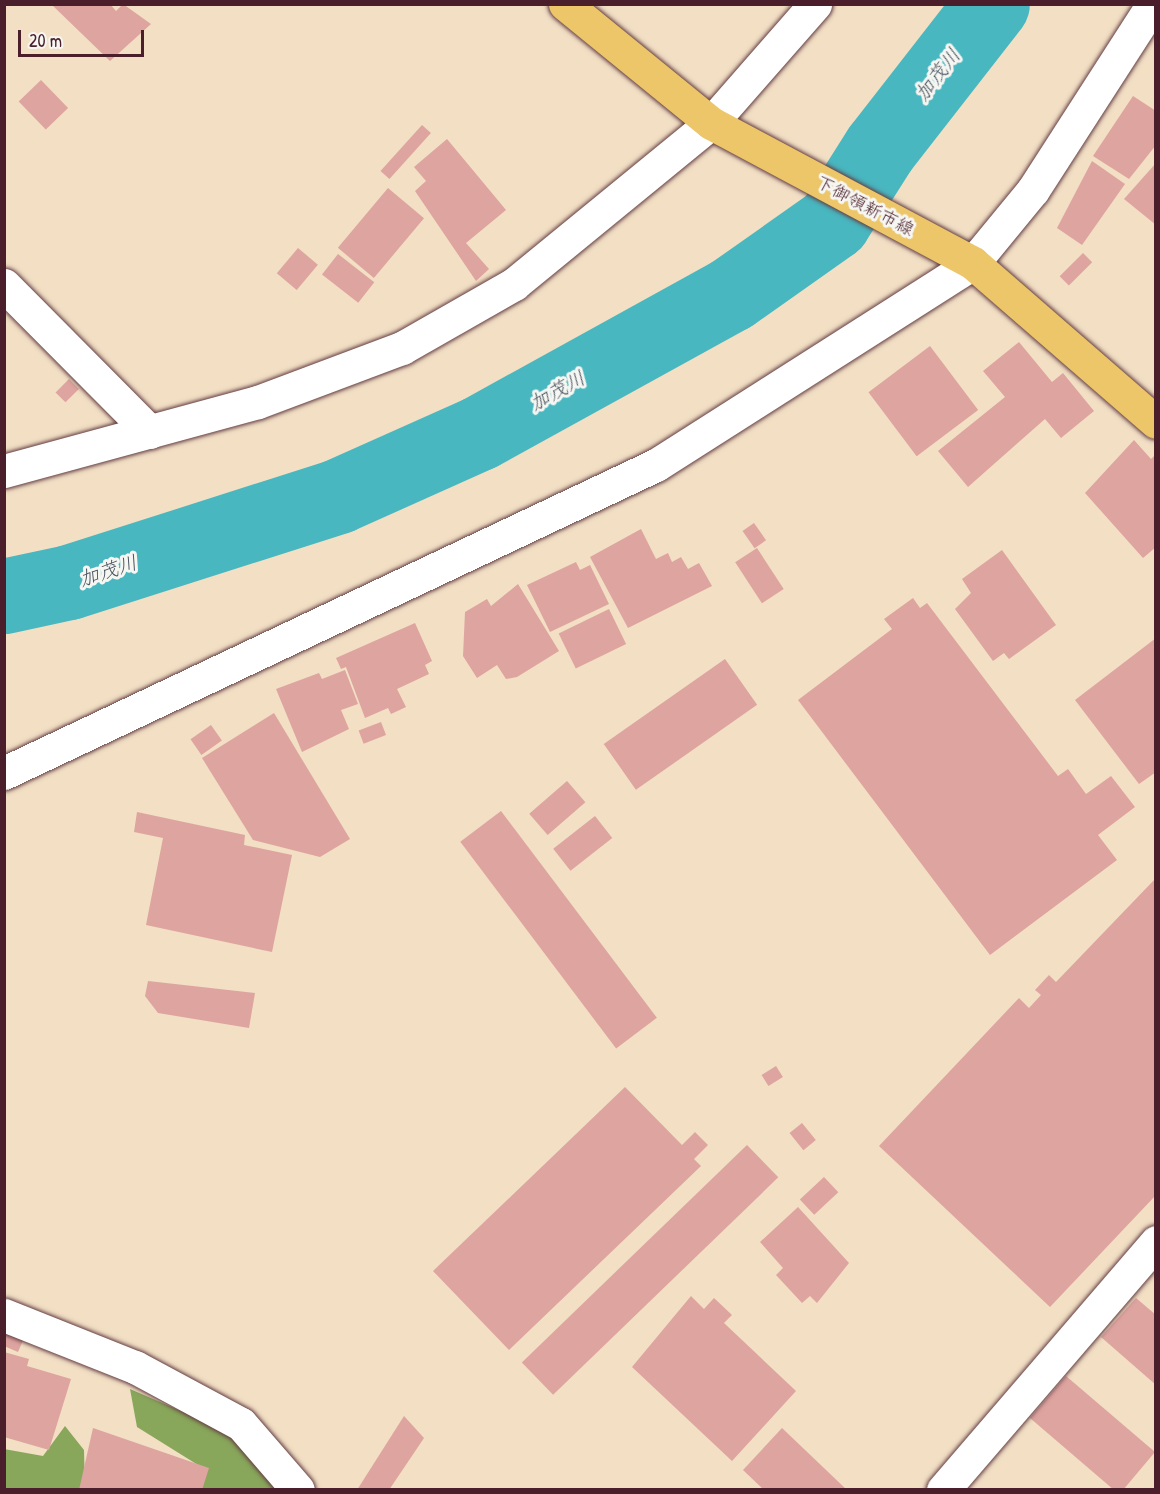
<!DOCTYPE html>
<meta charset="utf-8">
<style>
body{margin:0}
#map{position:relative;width:1160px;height:1494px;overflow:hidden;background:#f2dfc4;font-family:"Patrick Hand","Klee One",sans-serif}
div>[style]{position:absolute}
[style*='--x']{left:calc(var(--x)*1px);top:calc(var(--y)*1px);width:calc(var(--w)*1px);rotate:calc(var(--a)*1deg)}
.forest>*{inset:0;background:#88a75b}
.river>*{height:75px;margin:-37.5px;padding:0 37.5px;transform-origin:37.5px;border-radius:37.5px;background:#48b7c0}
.building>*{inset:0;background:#dea4a0;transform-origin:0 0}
.roads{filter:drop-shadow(0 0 2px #633c42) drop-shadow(0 0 2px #633c42)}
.minor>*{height:33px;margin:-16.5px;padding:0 16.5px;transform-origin:16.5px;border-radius:16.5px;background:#fff}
.major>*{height:33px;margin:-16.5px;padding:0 16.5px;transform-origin:16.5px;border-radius:16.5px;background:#ecc669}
span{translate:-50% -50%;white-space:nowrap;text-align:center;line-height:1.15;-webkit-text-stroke:6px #f6f6f2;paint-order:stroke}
.street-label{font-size:18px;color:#4a1f2b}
.water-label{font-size:20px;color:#49545f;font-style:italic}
.frame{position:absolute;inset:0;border:6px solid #4a1f2b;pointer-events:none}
.scale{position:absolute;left:18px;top:30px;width:126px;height:27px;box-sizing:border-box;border:3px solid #4a1f2b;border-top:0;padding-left:8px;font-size:18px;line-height:21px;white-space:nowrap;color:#4a1f2b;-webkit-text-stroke:4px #f6f6f2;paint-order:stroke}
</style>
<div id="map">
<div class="forest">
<div style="clip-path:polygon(130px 1389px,232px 1433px,282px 1489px,193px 1489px,206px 1470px,137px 1427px)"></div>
<div style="clip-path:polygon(65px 1426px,84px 1450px,85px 1489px,5px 1489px,4px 1449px,43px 1456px)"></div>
</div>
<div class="river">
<div style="--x:4;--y:596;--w:66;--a:-12.2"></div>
<div style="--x:69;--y:582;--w:282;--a:-17.7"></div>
<div style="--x:338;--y:496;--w:154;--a:-24.1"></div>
<div style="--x:479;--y:433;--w:288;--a:-28.9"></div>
<div style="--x:731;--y:294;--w:125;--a:-35.2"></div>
<div style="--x:833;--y:222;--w:88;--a:-57.6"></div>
<div style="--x:880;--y:148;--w:182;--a:-52.1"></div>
</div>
<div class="building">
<div style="clip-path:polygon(51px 4px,110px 4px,116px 11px,123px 4px,151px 24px,110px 61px)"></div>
<div style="left:41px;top:80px;width:39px;height:31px;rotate:46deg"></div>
<div style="clip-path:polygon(1133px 96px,1156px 111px,1156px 145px,1129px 179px,1093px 156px)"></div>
<div style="left:422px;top:125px;width:12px;height:62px;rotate:42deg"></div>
<div style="clip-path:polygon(447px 139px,506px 210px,466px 243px,489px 269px,476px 281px,415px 191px,426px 181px,414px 167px)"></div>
<div style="clip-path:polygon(1092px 161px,1125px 184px,1082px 245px,1057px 228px)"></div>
<div style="clip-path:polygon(1156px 163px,1156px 225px,1124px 199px)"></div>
<div style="left:388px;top:188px;width:47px;height:78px;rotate:40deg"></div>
<div style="left:298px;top:248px;width:26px;height:33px;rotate:40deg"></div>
<div style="left:1083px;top:253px;width:13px;height:33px;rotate:45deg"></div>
<div style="left:338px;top:254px;width:46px;height:26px;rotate:38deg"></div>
<div style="clip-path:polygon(1019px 342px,1052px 382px,1063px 373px,1094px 411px,1061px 438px,1045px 419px,968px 487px,938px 451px,1005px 397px,983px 371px)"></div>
<div style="left:930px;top:346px;width:80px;height:77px;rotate:53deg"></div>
<div style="left:69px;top:379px;width:14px;height:19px;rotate:45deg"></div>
<div style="clip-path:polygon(1134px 440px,1151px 459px,1156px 454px,1156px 547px,1143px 558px,1085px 493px)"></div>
<div style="left:754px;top:523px;width:21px;height:14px;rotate:55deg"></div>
<div style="clip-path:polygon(641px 529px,656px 559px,668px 553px,672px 562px,681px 557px,688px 569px,699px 563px,712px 586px,628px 628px,590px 557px)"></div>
<div style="left:757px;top:548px;width:49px;height:26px;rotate:57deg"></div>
<div style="clip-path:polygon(1002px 550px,1056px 625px,1009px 659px,1004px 653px,993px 661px,955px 609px,971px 593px,962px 579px)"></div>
<div style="clip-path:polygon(576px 562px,580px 570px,590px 565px,609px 604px,550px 632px,527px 585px)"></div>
<div style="clip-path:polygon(518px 584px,559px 651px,517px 677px,506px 679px,497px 665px,477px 678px,463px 656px,465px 612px,487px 599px,491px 606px)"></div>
<div style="clip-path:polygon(913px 598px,920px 608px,927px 603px,1058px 776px,1068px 769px,1086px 794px,1111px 776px,1135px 807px,1098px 835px,1117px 860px,990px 955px,798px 700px,892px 629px,884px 619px)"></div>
<div style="left:609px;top:609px;width:39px;height:56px;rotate:64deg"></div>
<div style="clip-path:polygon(415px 623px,432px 661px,425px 665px,429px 674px,397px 689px,406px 707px,391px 714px,388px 708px,365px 718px,346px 667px,341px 669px,336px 658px)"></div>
<div style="clip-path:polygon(1156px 638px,1156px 772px,1139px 784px,1075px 700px)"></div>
<div style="left:725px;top:659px;width:56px;height:148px;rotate:55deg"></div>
<div style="clip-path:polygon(345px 670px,358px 704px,341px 710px,349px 729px,302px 752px,276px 689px,319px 673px,322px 679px)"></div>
<div style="clip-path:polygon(274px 713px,350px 839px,320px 857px,253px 840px,202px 758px)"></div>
<div style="left:381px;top:722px;width:14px;height:24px;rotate:69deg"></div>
<div style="left:211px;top:725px;width:19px;height:25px;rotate:55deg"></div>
<div style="left:567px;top:781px;width:28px;height:50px;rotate:49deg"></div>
<div style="left:501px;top:811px;width:259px;height:51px;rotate:53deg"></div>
<div style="clip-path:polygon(137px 812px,245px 835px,244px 845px,292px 855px,272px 952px,146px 925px,163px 838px,134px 832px)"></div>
<div style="left:595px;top:816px;width:28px;height:53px;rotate:52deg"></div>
<div style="clip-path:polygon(1156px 878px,1156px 1195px,1050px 1307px,879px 1146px,1019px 998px,1029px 1008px,1041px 995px,1035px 990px,1049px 975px,1056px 982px)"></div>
<div style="clip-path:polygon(148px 981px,255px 993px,249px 1028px,158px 1013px,145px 996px)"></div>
<div style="left:776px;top:1066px;width:13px;height:17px;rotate:58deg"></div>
<div style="clip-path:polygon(625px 1087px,682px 1145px,695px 1132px,708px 1145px,694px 1159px,701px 1166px,509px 1350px,433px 1271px)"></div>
<div style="left:802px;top:1123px;width:22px;height:16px;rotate:51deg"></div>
<div style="left:747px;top:1145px;width:45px;height:313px;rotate:46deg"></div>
<div style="left:824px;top:1177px;width:21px;height:33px;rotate:47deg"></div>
<div style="clip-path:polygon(798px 1207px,849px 1263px,817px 1303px,810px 1296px,802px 1303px,776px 1275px,783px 1268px,760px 1242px)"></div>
<div style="clip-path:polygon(691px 1296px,704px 1309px,714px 1298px,732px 1315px,724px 1323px,796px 1391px,732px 1461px,632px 1367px)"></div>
<div style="clip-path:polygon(1136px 1298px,1156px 1315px,1156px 1385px,1101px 1337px)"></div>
<div style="clip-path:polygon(4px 1330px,24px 1338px,18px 1352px,4px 1346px)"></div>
<div style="clip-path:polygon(4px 1352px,29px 1359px,27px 1366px,71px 1379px,49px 1450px,4px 1437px)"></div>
<div style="clip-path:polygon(1066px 1376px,1155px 1452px,1123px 1490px,1114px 1490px,1030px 1418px)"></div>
<div style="clip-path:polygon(404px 1416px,424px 1438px,389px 1490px,357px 1490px)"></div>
<div style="clip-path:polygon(93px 1428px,209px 1468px,202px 1490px,79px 1490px)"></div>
<div style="clip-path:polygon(782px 1428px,847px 1490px,764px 1490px,743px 1470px)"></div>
</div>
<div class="roads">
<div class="minor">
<div style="--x:4;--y:285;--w:207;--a:45.2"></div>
<div style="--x:4;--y:471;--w:263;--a:-15.2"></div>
<div style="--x:258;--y:402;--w:154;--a:-20.6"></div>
<div style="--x:402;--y:348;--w:129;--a:-29.7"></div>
<div style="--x:514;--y:284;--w:254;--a:-39.3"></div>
<div style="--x:711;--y:123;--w:158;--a:-48.8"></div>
<div style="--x:4;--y:773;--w:721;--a:-25.29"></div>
<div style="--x:656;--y:465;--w:376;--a:-32.5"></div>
<div style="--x:973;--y:263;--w:94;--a:-50.6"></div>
<div style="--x:1033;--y:190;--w:221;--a:-57.2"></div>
<div style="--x:4;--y:1315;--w:141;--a:21.7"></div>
<div style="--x:135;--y:1367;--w:120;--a:28.3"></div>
<div style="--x:241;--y:1424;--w:87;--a:49.2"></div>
<div style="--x:943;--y:1490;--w:327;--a:-49.3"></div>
</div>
<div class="major">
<div style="--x:565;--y:4;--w:188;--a:39.2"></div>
<div style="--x:711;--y:123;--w:297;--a:28.1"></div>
<div style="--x:973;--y:263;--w:242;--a:41"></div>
</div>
</div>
<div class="street-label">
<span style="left:865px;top:206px;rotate:28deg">下御領新市線</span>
</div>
<div class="water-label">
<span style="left:937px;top:74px;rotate:-52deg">加茂川</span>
<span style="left:557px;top:390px;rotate:-29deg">加茂川</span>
<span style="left:108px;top:570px;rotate:-18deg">加茂川</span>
</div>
<div class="frame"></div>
<div class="scale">20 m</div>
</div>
